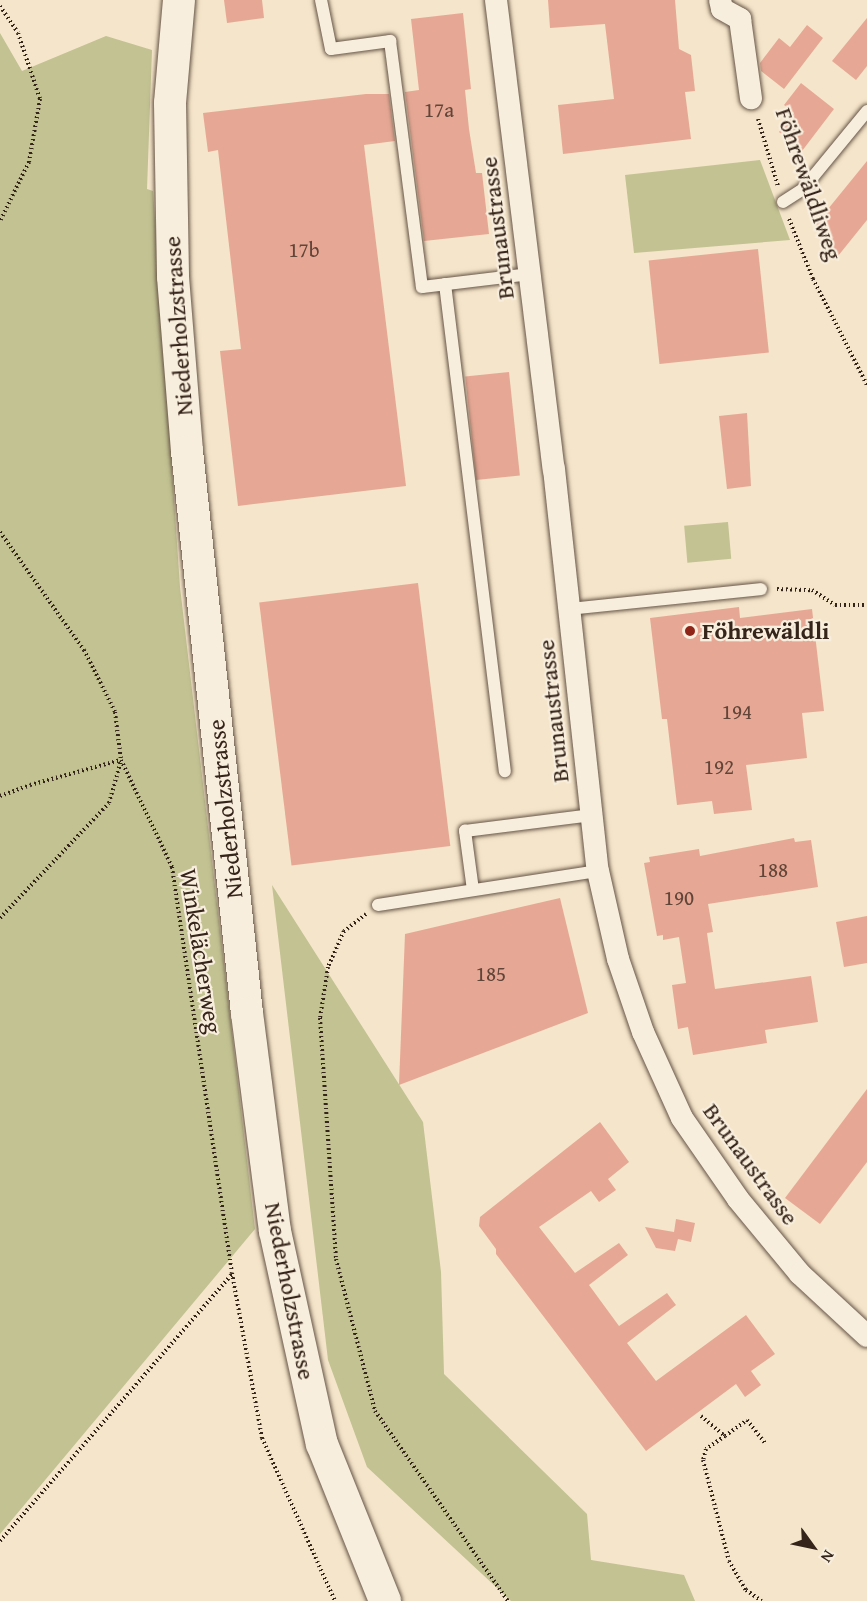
<!DOCTYPE html>
<meta charset="utf-8">
<style>
body{margin:0}
#map{position:relative;width:867px;height:1601px;overflow:hidden;background:#f5e5ca;font-family:"Gentium Book Plus",serif}
div>[style]{position:absolute}
[style*='--x']{left:calc(var(--x)*1px);top:calc(var(--y)*1px);width:calc(var(--w)*1px);rotate:calc(var(--a)*1deg)}
.green>*{inset:0;background:#c2c292;transform-origin:0 0}
.building>*{inset:0;background:#e6a895;transform-origin:0 0}
.path>*{height:4px;margin-top:-2px;transform-origin:0;background:repeating-linear-gradient(90deg,#352419 0 1.5px,transparent 0 4.5px)}
.roads{filter:drop-shadow(0 0 2px #655445) drop-shadow(0 0 2px #655445)}
.lane>*{height:12px;margin:-6px;padding:0 6px;transform-origin:6px;border-radius:6px;background:#f8eedd}
.street>*{height:22px;margin:-11px;padding:0 11px;transform-origin:11px;border-radius:11px;background:#f8eedd}
.secondary>*{height:32px;margin:-16px;padding:0 16px;transform-origin:16px;border-radius:16px;background:#f8eedd}
.dots>*{width:16px;height:16px;translate:-50% -50%;box-sizing:border-box;border:3px solid #f8eedd;border-radius:50%}
span{translate:-50% -50%;white-space:nowrap;text-align:center;line-height:1.15;-webkit-text-stroke:4.5px #f8eedd;paint-order:stroke}
.number-label{font-size:21px;color:#614538}
.number-label span{-webkit-text-stroke-width:0}
.street-label{font-size:24px;color:#352419}
.poi-label{font-size:24px;color:#352419;font-weight:700}
.left{translate:0 -50%;text-align:left}
.north{position:absolute;left:783px;top:1517px;width:60px;height:60px;-webkit-text-stroke:4px #f8eedd;paint-order:stroke;rotate:123deg;font-size:16px;font-weight:700;line-height:24px;text-align:center;color:#352419}
.north::after{content:'';display:block;margin:auto;width:21px;height:27px;background:#352419;clip-path:polygon(50% 0,100% 100%,50% 72%,0 100%)}
</style>
<div id="map">
<div class="green">
<div style="clip-path:polygon(0 33px,22px 71px,106px 36px,152px 50px,147px 189px,153px 191px,180px 587px,255px 1229px,0 1534px)"></div>
<div style="clip-path:polygon(760px 160px,790px 240px,634px 253px,625px 175px)"></div>
<div style="left:728px;top:522px;width:37px;height:44px;rotate:85deg"></div>
<div style="clip-path:polygon(272px 885px,423px 1122px,441px 1272px,444px 1374px,587px 1514px,591px 1560px,684px 1575px,695px 1601px,511px 1601px,367px 1467px,328px 1360px)"></div>
</div>
<div class="building">
<div style="clip-path:polygon(224px 0,262px 0,264px 18px,227px 23px)"></div>
<div style="clip-path:polygon(548px 0,675px 0,679px 49px,691px 55px,695px 91px,685px 92px,691px 139px,563px 154px,558px 105px,614px 99px,605px 24px,550px 28px)"></div>
<div style="clip-path:polygon(463px 13px,471px 89px,465px 90px,469px 129px,476px 173px,482px 173px,489px 234px,424px 241px,405px 92px,419px 90px,411px 19px)"></div>
<div style="clip-path:polygon(867px 18px,867px 66px,856px 80px,832px 61px)"></div>
<div style="clip-path:polygon(807px 25px,823px 38px,784px 89px,761px 71px,760px 63px,779px 38px,790px 47px)"></div>
<div style="clip-path:polygon(801px 83px,834px 109px,802px 151px,779px 132px,794px 113px,784px 105px)"></div>
<div style="clip-path:polygon(366px 94px,389px 94px,395px 141px,364px 145px,406px 486px,238px 506px,220px 351px,241px 349px,218px 150px,208px 152px,203px 113px)"></div>
<div style="clip-path:polygon(867px 161px,867px 220px,838px 256px,823px 244px,830px 236px,815px 225px)"></div>
<div style="left:758px;top:249px;width:104px;height:110px;rotate:84deg"></div>
<div style="left:509px;top:372px;width:104px;height:44px;rotate:84deg"></div>
<div style="clip-path:polygon(747px 413px,751px 486px,727px 489px,719px 416px)"></div>
<div style="left:418px;top:583px;width:265px;height:160px;rotate:83deg"></div>
<div style="clip-path:polygon(739px 607px,740px 618px,812px 609px,824px 711px,802px 713px,807px 758px,746px 765px,752px 810px,714px 814px,712px 801px,677px 805px,667px 719px,662px 719px,650px 618px)"></div>
<div style="clip-path:polygon(794px 838px,795px 842px,811px 840px,818px 887px,708px 904px,713px 932px,707px 933px,715px 989px,811px 976px,818px 1022px,765px 1030px,767px 1043px,693px 1055px,688px 1027px,678px 1029px,672px 985px,686px 983px,679px 937px,663px 940px,663px 935px,657px 936px,644px 863px,650px 862px,649px 857px,699px 849px,700px 856px)"></div>
<div style="clip-path:polygon(560px 898px,588px 1013px,399px 1085px,405px 934px)"></div>
<div style="clip-path:polygon(867px 916px,867px 963px,844px 967px,836px 922px)"></div>
<div style="clip-path:polygon(867px 1089px,867px 1162px,820px 1224px,785px 1198px)"></div>
<div style="clip-path:polygon(600px 1122px,629px 1162px,608px 1179px,616px 1190px,599px 1202px,591px 1191px,539px 1227px,575px 1273px,619px 1243px,628px 1255px,589px 1285px,619px 1326px,667px 1293px,676px 1305px,627px 1343px,656px 1381px,746px 1315px,775px 1354px,751px 1371px,761px 1385px,745px 1397px,736px 1384px,646px 1451px,496px 1254px,496px 1249px,479px 1226px,480px 1217px)"></div>
<div style="clip-path:polygon(676px 1219px,695px 1223px,691px 1242px,678px 1239px,675px 1251px,656px 1248px,645px 1227px,674px 1232px)"></div>
</div>
<div class="path">
<div style="--x:0;--y:6;--w:32;--a:56"></div>
<div style="--x:18;--y:33;--w:70;--a:71.6"></div>
<div style="--x:40;--y:99;--w:64;--a:99.9"></div>
<div style="--x:29;--y:162;--w:66;--a:116.2"></div>
<div style="--x:758;--y:119;--w:70;--a:73.4"></div>
<div style="--x:789;--y:219;--w:65;--a:68.2"></div>
<div style="--x:813;--y:279;--w:119;--a:63"></div>
<div style="--x:0;--y:532;--w:145;--a:54.6"></div>
<div style="--x:84;--y:650;--w:69;--a:63.4"></div>
<div style="--x:115;--y:712;--w:48;--a:82.9"></div>
<div style="--x:121;--y:760;--w:119;--a:64.5"></div>
<div style="--x:172;--y:867;--w:410;--a:81.6"></div>
<div style="--x:232;--y:1273;--w:168;--a:79.7"></div>
<div style="--x:262;--y:1438;--w:179;--a:65.9"></div>
<div style="--x:777;--y:589;--w:35;--a:2"></div>
<div style="--x:812;--y:590;--w:27;--a:33"></div>
<div style="--x:835;--y:605;--w:32;--a:0"></div>
<div style="--x:0;--y:796;--w:32;--a:-20"></div>
<div style="--x:30;--y:785;--w:94;--a:-15.4"></div>
<div style="--x:366;--y:914;--w:28;--a:142"></div>
<div style="--x:344;--y:931;--w:39;--a:114"></div>
<div style="--x:328;--y:967;--w:52;--a:98.9"></div>
<div style="--x:320;--y:1018;--w:242;--a:86.2"></div>
<div style="--x:336;--y:1259;--w:157;--a:75.6"></div>
<div style="--x:375;--y:1411;--w:232;--a:55"></div>
<div style="--x:0;--y:918;--w:158;--a:-46.5"></div>
<div style="--x:109;--y:803;--w:44;--a:-74.1"></div>
<div style="--x:701;--y:1416;--w:31;--a:40"></div>
<div style="--x:725;--y:1436;--w:27;--a:-36"></div>
<div style="--x:747;--y:1420;--w:31;--a:52"></div>
<div style="--x:725;--y:1436;--w:23;--a:146"></div>
<div style="--x:706;--y:1449;--w:11;--a:105"></div>
<div style="--x:703;--y:1460;--w:104;--a:75.6"></div>
<div style="--x:729;--y:1561;--w:34;--a:60"></div>
<div style="--x:746;--y:1590;--w:19;--a:35"></div>
<div style="--x:0;--y:1541;--w:354;--a:-49"></div>
</div>
<div class="roads">
<div class="lane">
<div style="--x:321;--y:0;--w:50;--a:78.5"></div>
<div style="--x:331;--y:49;--w:60;--a:-7.7"></div>
<div style="--x:390;--y:41;--w:248;--a:82.6"></div>
<div style="--x:422;--y:287;--w:109;--a:-6.9"></div>
<div style="--x:783;--y:202;--w:24;--a:-33"></div>
<div style="--x:803;--y:189;--w:101;--a:-50.6"></div>
<div style="--x:445;--y:284;--w:491;--a:83"></div>
<div style="--x:569;--y:609;--w:193;--a:-5.9"></div>
<div style="--x:473;--y:890;--w:60;--a:-97.7"></div>
<div style="--x:465;--y:831;--w:128;--a:-7.2"></div>
<div style="--x:378;--y:905;--w:223;--a:-8.8"></div>
</div>
<div class="street">
<div style="--x:496;--y:0;--w:473;--a:83"></div>
<div style="--x:554;--y:469;--w:404;--a:83.8"></div>
<div style="--x:598;--y:871;--w:90;--a:77.2"></div>
<div style="--x:618;--y:959;--w:77;--a:71.1"></div>
<div style="--x:643;--y:1032;--w:94;--a:65.6"></div>
<div style="--x:682;--y:1118;--w:98;--a:55.3"></div>
<div style="--x:738;--y:1199;--w:97;--a:50.4"></div>
<div style="--x:800;--y:1274;--w:91;--a:42.8"></div>
<div style="--x:720;--y:0;--w:9;--a:77"></div>
<div style="--x:722;--y:9;--w:21;--a:29"></div>
<div style="--x:740;--y:19;--w:80;--a:82.1"></div>
</div>
<div class="secondary">
<div style="--x:179;--y:0;--w:103;--a:95"></div>
<div style="--x:170;--y:103;--w:174;--a:89"></div>
<div style="--x:173;--y:277;--w:175;--a:85.4"></div>
<div style="--x:187;--y:451;--w:565;--a:83.91"></div>
<div style="--x:247;--y:1013;--w:220;--a:82.7"></div>
<div style="--x:275;--y:1231;--w:218;--a:77.6"></div>
<div style="--x:322;--y:1444;--w:169;--a:68.1"></div>
</div>
</div>
<div class="dots">
<div style="left:690px;top:631px;background:#8f2418"></div>
</div>
<div class="number-label">
<span style="left:439px;top:110px">17a</span>
<span style="left:304px;top:250px">17b</span>
<span style="left:737px;top:712px">194</span>
<span style="left:719px;top:767px">192</span>
<span style="left:773px;top:870px">188</span>
<span style="left:679px;top:898px">190</span>
<span style="left:491px;top:974px">185</span>
</div>
<div class="street-label">
<span style="left:809px;top:184px;rotate:71deg">Föhrewäldliweg</span>
<span style="left:497px;top:228px;rotate:-97deg">Brunaustrasse</span>
<span style="left:178px;top:326px;rotate:-94deg">Niederholzstrasse</span>
<span style="left:553px;top:711px;rotate:-96deg">Brunaustrasse</span>
<span style="left:225px;top:809px;rotate:-96deg">Niederholzstrasse</span>
<span style="left:201px;top:951px;rotate:81deg">Winkelächerweg</span>
<span style="left:751px;top:1164px;rotate:54deg">Brunaustrasse</span>
<span style="left:290px;top:1291px;rotate:79deg">Niederholzstrasse</span>
</div>
<div class="poi-label">
<span class="left" style="left:702px;top:631px">Föhrewäldli</span>
</div>
<div class="north">N</div>
</div>
